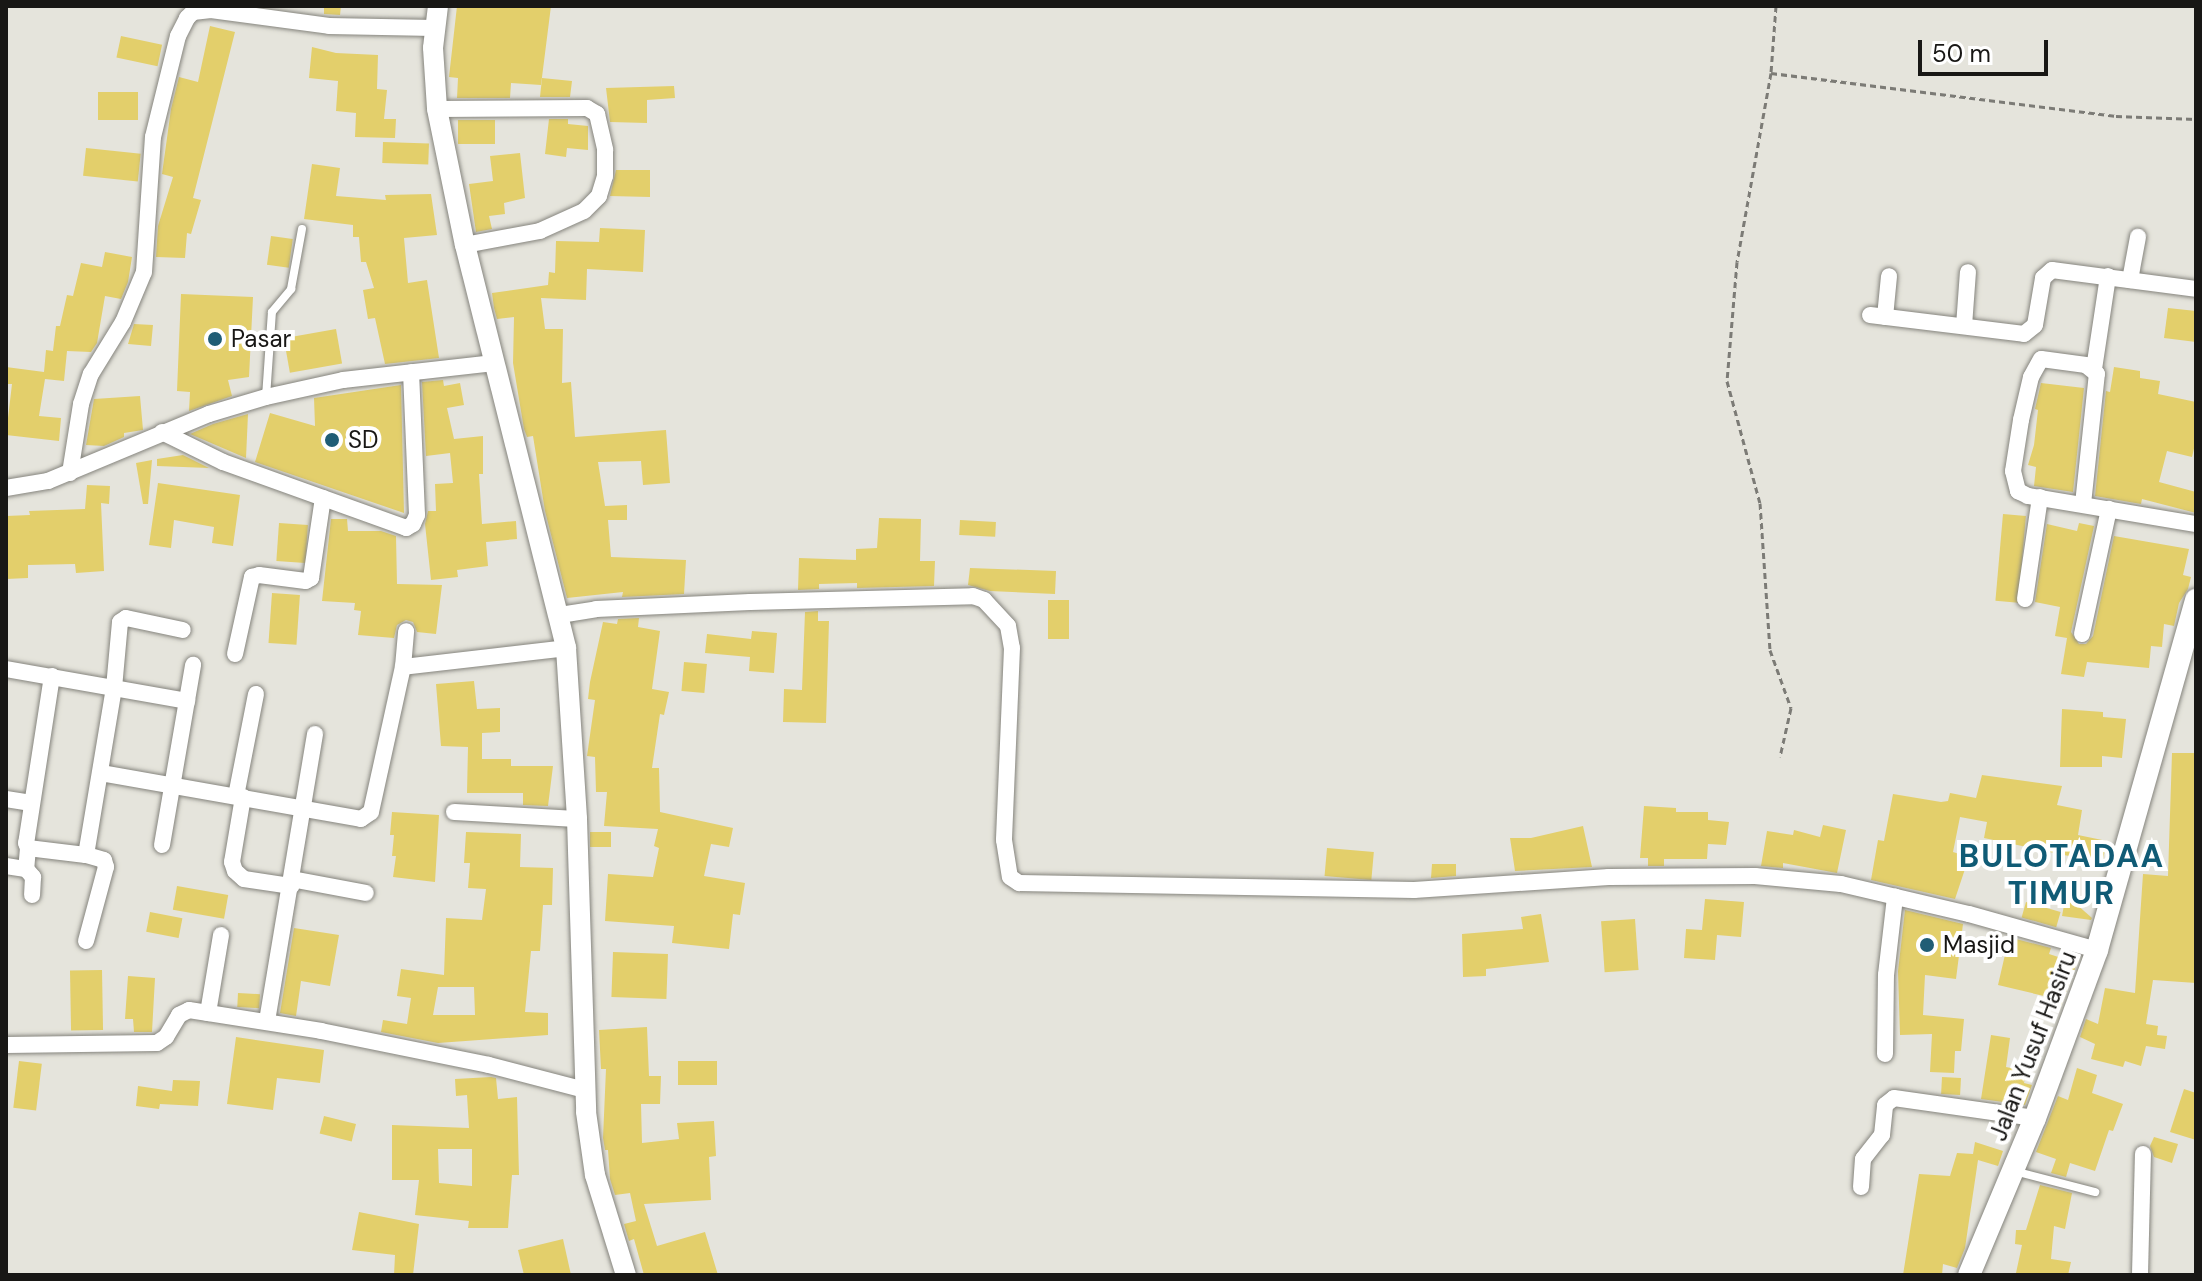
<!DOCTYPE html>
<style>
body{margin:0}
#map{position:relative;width:2202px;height:1281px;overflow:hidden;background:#e5e4dc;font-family:"DM Sans",sans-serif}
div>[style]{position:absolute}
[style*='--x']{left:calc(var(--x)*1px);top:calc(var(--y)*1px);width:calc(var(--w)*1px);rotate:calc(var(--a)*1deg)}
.building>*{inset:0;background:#e3cf6b;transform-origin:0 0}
.path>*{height:3px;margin-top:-1.5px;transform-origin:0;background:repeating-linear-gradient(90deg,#7c7b76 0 6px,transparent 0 10px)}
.roads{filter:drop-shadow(0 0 2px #85847d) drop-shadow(0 0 2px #85847d)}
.service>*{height:8px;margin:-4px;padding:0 4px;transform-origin:4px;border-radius:4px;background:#fff}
.minor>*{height:16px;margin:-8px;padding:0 8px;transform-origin:8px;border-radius:8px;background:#fff}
.tertiary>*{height:20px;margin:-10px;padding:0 10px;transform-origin:10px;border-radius:10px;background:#fff}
.secondary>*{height:22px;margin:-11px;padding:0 11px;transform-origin:11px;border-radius:11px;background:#fff}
.dots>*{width:22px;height:22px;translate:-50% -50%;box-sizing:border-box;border:4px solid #fff;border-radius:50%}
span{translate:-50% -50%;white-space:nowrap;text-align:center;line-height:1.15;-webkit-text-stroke:8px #fff;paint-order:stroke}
.poi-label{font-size:24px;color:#181715}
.left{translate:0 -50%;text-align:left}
.street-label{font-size:24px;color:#181715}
.district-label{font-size:32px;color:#105b75;font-weight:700;letter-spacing:2px}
.frame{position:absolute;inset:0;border:8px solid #181715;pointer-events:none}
.scale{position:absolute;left:1918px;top:40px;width:130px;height:36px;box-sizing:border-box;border:4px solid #181715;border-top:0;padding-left:10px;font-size:24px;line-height:28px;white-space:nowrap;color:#181715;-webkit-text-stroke:6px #fff;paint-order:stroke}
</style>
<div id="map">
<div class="building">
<div style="clip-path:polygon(324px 6px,341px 6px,340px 15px,324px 14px)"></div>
<div style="clip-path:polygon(457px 6px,551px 6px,541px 85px,511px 83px,510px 98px,457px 98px,458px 78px,449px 77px)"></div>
<div style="clip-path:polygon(210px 26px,235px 32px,193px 198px,201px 200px,191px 234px,187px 233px,185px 258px,156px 257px,158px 226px,173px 177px,162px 174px,171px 109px,179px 77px,198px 82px)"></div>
<div style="left:121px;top:36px;width:42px;height:22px;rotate:12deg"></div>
<div style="clip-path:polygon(312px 47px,336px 53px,378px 55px,377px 89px,387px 90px,384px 119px,396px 119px,395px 138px,355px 137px,356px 113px,336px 111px,338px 81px,309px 78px)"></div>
<div style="clip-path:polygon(542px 78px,572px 81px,570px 97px,540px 97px)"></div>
<div style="clip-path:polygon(674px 86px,675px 98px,647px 100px,647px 123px,610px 122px,606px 88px)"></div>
<div style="left:98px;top:92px;width:40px;height:28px"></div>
<div style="clip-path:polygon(549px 119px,568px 119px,568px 124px,588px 126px,588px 150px,567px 148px,566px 157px,545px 154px)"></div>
<div style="left:458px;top:120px;width:37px;height:24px"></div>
<div style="left:383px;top:142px;width:46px;height:21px;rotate:2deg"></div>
<div style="left:86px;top:148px;width:55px;height:28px;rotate:6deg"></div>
<div style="clip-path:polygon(520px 153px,525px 198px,504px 203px,505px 214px,489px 216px,492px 229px,476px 232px,469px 184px,493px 181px,490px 156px)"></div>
<div style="clip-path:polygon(312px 164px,340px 168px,336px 196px,386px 200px,385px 195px,431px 194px,437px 235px,404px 238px,408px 283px,427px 280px,439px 358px,385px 364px,375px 318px,368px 319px,363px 290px,374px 288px,366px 262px,361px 262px,359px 237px,353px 237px,353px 225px,304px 219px)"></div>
<div style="clip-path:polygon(616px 170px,650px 170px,650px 197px,610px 196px)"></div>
<div style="clip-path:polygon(600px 228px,645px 230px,643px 272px,587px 269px,586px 300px,541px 298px,545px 329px,563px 329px,562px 383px,571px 382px,575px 437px,666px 430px,670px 483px,643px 485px,641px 461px,598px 462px,605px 506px,627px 505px,627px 520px,608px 520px,611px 557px,686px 560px,684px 594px,622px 597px,623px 592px,567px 598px,545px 511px,533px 436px,527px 437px,524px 429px,513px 363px,514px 317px,497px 319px,494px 308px,492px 293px,548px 285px,549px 272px,555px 273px,556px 241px,599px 242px)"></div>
<div style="left:271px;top:236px;width:22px;height:29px;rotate:8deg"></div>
<div style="clip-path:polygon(105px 252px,132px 257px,128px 282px,121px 299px,105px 296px,97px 343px,91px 352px,67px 351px,64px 381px,45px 379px,39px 416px,61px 418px,59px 441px,6px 435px,12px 384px,6px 384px,6px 367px,44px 372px,46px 350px,53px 351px,56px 326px,60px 326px,67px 295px,73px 296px,81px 263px,102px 267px)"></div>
<div style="clip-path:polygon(181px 294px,253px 297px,249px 377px,228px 380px,232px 396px,189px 411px,190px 392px,177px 391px)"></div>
<div style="clip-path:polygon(2168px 308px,2196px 311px,2196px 342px,2164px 338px)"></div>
<div style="clip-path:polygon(134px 324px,153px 325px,151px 346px,128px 344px)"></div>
<div style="left:336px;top:329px;width:35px;height:53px;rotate:80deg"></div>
<div style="clip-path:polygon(2114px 367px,2140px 371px,2140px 378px,2160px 381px,2158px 394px,2196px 402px,2196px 440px,2192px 457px,2167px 451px,2159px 482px,2196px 492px,2196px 513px,2142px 499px,2141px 504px,2095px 496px,2106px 391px,2110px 392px)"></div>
<div style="clip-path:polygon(443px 380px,444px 386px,460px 383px,464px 405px,447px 408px,454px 439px,483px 436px,483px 474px,479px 474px,482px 524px,516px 521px,517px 539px,486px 542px,488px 566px,457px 570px,458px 577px,431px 580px,425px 524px,428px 511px,436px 511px,435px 484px,453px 483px,450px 453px,426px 456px,422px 382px)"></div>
<div style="clip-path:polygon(2041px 383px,2084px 388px,2073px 492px,2034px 486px,2036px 467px,2028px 465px,2034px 445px,2038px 410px,2035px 409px)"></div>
<div style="clip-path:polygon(401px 385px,404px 513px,255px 462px,270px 413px,315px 426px,314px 398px)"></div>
<div style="clip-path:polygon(140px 396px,143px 430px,124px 433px,124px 437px,104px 446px,86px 445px,94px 399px)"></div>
<div style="clip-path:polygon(248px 414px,246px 458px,190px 434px,213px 424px)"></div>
<div style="clip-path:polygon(183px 455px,209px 468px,157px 466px,157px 459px)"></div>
<div style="clip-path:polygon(152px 460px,148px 504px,143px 504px,136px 463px)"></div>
<div style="clip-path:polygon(158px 483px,240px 495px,233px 546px,212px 543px,214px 527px,174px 520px,171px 548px,149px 545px)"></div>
<div style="clip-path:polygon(87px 485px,110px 486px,109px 504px,101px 503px,104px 571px,76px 573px,75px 564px,28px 565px,28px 578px,6px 579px,6px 516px,30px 515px,29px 511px,85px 509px)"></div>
<div style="left:2003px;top:514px;width:23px;height:87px;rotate:5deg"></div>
<div style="clip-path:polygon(879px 518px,921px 519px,920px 561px,935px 561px,934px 586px,857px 588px,857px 583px,819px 584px,819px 589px,798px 590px,799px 558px,856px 560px,856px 549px,877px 548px)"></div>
<div style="clip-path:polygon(331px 519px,347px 519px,348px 531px,381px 531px,396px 536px,397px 584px,442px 585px,436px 634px,417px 632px,413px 622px,406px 620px,397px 625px,394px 638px,358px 635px,361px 611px,354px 610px,355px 603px,322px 601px)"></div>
<div style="left:960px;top:520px;width:36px;height:15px;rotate:3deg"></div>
<div style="left:279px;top:523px;width:29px;height:38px;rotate:4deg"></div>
<div style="clip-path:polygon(2079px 523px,2094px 526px,2071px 632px,2079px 644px,2086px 644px,2093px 636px,2114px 536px,2189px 549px,2183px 575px,2191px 577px,2188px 589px,2179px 603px,2174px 626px,2164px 624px,2162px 647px,2151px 646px,2149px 668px,2087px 662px,2084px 677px,2061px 674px,2067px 638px,2055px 636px,2060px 607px,2035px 602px,2047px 524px,2077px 531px)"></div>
<div style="clip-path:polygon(970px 568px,1056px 571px,1055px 594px,990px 591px,968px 585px)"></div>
<div style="left:272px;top:593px;width:28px;height:50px;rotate:4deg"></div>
<div style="left:1069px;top:600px;width:39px;height:21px;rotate:90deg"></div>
<div style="clip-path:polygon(818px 611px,818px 621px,829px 621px,826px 723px,783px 722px,784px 689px,802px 690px,805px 612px)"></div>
<div style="clip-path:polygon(639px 618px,638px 627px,660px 631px,652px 689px,669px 692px,664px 715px,660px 714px,652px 768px,659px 768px,660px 812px,733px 828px,729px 847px,711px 844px,704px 876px,745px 883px,740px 915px,733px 914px,729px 949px,672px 943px,674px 926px,605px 921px,608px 874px,653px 877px,659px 848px,654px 846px,658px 829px,604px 826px,607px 792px,596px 792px,595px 757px,587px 756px,595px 700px,588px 699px,590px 682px,603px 622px,617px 624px,618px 619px)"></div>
<div style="clip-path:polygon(752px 631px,777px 633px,774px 673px,749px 671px,750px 657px,705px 653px,707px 634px,751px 639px)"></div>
<div style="left:684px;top:662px;width:23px;height:29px;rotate:5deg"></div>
<div style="clip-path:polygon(474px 681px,477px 709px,500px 708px,500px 732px,482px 733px,482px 759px,511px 759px,511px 766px,553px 766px,548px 806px,523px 805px,523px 793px,467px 793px,468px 747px,441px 746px,436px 684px)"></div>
<div style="clip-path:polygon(2062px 709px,2103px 712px,2103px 717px,2126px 719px,2122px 758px,2102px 756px,2102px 767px,2060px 767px)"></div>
<div style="clip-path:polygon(2172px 753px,2196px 753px,2196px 983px,2153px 980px,2146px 1024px,2158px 1026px,2157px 1035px,2167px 1036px,2165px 1049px,2146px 1046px,2141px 1066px,2125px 1061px,2123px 1067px,2091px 1059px,2095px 1044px,2080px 1037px,2086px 1019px,2098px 1024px,2105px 988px,2135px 993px,2143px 874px,2168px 876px)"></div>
<div style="clip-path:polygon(1982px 775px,2062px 786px,2057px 805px,2082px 810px,2078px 835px,2107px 841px,2102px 863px,1984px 838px,1987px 822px,1960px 817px,1953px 852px,1969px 857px,1955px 899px,1871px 880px,1878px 840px,1884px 841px,1893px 794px,1941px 802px,1948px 801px,1950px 793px,1976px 798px)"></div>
<div style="clip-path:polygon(1644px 806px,1676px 808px,1676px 812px,1708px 812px,1708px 820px,1729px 822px,1726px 845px,1708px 844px,1707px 859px,1664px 859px,1664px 866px,1648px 866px,1648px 858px,1640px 858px)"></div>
<div style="clip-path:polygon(392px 812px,439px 815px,435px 882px,393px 877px,396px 856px,392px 856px,394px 835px,390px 835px)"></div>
<div style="clip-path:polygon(1823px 825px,1846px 830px,1837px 873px,1783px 863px,1783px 868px,1761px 866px,1767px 831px,1793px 835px,1794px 830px,1820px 837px)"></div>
<div style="clip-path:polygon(1583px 826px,1592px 867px,1515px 871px,1510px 838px,1531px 838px)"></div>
<div style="clip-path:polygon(evenodd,466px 832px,521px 834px,520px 867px,553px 868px,552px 905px,543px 905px,540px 951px,531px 951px,525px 1012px,548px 1013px,548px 1035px,438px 1043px,381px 1032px,383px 1020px,407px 1024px,411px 998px,397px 996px,401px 969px,444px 975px,446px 918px,482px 920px,486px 889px,468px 888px,470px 863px,464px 863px,466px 832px,438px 987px,474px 987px,475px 1015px,433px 1015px,438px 987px)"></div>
<div style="left:590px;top:832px;width:21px;height:15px"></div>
<div style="left:1327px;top:848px;width:47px;height:28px;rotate:5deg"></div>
<div style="clip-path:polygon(1432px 864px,1456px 864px,1456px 876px,1431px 878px)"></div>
<div style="left:177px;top:886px;width:52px;height:24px;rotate:10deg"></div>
<div style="clip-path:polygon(2066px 895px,2092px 918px,2091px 920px,2062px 916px)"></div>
<div style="clip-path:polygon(1705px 899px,1744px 902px,1741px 937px,1717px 935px,1715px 960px,1684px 958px,1686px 929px,1702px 930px)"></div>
<div style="left:2026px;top:902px;width:36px;height:16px;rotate:16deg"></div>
<div style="clip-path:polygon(1905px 910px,1963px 924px,1956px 979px,1925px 975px,1923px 1015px,1964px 1019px,1961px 1051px,1955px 1051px,1954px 1073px,1930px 1072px,1932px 1034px,1900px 1035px,1898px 971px)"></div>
<div style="left:150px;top:912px;width:33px;height:20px;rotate:11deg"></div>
<div style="clip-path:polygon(1541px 914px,1549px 962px,1486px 969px,1486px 976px,1463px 977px,1462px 934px,1523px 929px,1521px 917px)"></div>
<div style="left:1635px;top:919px;width:51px;height:34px;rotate:86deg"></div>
<div style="clip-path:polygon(294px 928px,339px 935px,330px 986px,301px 981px,296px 1016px,280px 1013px)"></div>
<div style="clip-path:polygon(2016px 939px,2051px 948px,2049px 954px,2077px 963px,2060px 1009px,2042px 1005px,2044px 996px,1998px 985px,2007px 946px,2014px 947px)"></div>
<div style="left:613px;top:952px;width:55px;height:45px;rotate:2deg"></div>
<div style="left:102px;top:970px;width:60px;height:32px;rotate:89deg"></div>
<div style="clip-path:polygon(128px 976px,155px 978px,152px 1032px,134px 1032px,133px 1019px,125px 1019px)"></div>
<div style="left:238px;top:993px;width:22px;height:14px;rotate:3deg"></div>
<div style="clip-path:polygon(647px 1027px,649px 1076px,661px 1076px,660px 1104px,641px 1104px,642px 1143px,679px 1139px,677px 1123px,714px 1121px,716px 1156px,709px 1157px,711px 1200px,644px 1204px,657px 1246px,705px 1232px,718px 1275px,644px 1275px,634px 1239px,629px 1241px,624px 1224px,636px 1221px,630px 1193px,615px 1195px,610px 1179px,608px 1150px,605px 1150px,603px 1138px,606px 1069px,601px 1069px,599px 1030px)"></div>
<div style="clip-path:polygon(1991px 1035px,2010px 1038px,2006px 1067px,2026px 1071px,2024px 1083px,2032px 1085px,2025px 1105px,1981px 1099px)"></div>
<div style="clip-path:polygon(236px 1037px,324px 1050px,320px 1083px,277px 1078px,273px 1110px,227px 1104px)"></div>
<div style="left:19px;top:1061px;width:23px;height:47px;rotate:7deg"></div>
<div style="left:678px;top:1061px;width:39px;height:24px"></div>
<div style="clip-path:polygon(2077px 1068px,2097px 1075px,2092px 1093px,2123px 1104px,2113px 1131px,2109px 1130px,2095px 1171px,2070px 1163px,2066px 1177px,2051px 1173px,2056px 1159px,2036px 1152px,2058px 1096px,2068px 1100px)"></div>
<div style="clip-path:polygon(evenodd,491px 1077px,496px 1078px,498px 1099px,517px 1097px,519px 1175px,512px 1175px,508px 1228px,468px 1228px,469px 1221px,415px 1215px,419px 1180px,392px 1180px,392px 1125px,469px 1128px,467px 1095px,456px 1096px,455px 1079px,491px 1077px,438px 1149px,472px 1149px,472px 1186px,439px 1183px,438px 1149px)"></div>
<div style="left:1942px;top:1077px;width:19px;height:17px;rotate:3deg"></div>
<div style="clip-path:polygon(173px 1080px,200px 1081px,198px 1106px,160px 1104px,159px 1109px,136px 1106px,138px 1086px,172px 1091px)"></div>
<div style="clip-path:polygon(2184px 1089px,2196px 1093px,2196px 1140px,2170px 1132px)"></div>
<div style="left:324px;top:1116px;width:33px;height:18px;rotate:14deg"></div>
<div style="clip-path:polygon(2154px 1137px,2178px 1144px,2172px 1163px,2154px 1157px,2150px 1146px)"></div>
<div style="clip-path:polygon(1975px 1142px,2003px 1151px,1998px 1166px,1978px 1160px,1965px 1248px,1957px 1268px,1943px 1264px,1942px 1275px,1903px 1275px,1919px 1174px,1950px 1176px,1957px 1153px,1973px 1154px)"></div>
<div style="clip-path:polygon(2040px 1185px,2072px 1193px,2065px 1229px,2054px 1226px,2051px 1259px,2071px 1262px,2068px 1275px,2016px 1273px,2022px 1245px,2015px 1244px,2016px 1230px,2026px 1230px)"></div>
<div style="clip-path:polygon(359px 1212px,419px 1224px,413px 1275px,394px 1275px,395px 1255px,352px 1250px)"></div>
<div style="clip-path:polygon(563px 1239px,571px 1275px,524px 1275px,518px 1250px)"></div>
</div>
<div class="path">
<div style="--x:1776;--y:6;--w:67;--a:94.3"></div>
<div style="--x:1771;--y:73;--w:192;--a:100.2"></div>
<div style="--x:1737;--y:262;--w:119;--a:94.8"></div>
<div style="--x:1727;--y:381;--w:126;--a:74.9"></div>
<div style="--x:1760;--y:503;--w:147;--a:86.1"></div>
<div style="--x:1770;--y:650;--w:62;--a:70.1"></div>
<div style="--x:1791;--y:708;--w:50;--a:102.7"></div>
<div style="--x:1771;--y:73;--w:348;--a:7.1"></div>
<div style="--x:2116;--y:116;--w:80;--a:2.1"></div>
</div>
<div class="roads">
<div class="service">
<div style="--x:266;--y:397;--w:85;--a:-86"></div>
<div style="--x:272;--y:312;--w:30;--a:-50"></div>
<div style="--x:291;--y:289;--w:61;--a:-79.6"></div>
<div style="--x:2014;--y:1171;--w:84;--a:14.5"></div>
</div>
<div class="minor">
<div style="--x:437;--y:109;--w:150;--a:-0.4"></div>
<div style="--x:587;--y:108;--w:12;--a:31"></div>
<div style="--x:597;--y:114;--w:37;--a:77"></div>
<div style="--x:605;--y:150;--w:26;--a:90"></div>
<div style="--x:605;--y:176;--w:21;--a:107"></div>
<div style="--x:599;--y:196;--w:21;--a:135"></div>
<div style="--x:584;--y:211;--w:48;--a:155.6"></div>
<div style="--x:540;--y:231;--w:76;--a:169.4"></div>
<div style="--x:2130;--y:280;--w:44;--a:-79.5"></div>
<div style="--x:1870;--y:315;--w:155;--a:7"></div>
<div style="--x:2024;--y:334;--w:14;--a:-39"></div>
<div style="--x:2035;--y:325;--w:48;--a:-80.3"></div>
<div style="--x:2043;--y:278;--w:12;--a:-42"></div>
<div style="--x:2052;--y:270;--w:145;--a:7.5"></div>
<div style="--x:1885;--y:317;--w:41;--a:-84.4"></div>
<div style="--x:1964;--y:326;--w:54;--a:-85.8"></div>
<div style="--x:2094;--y:369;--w:94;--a:-81.4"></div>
<div style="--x:162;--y:432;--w:68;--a:26.2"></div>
<div style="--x:223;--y:462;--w:195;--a:19.8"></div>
<div style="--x:406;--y:528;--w:8;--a:-30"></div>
<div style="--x:413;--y:524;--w:10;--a:-66"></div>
<div style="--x:417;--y:515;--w:143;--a:-92.4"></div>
<div style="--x:70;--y:473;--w:70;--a:-80.9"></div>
<div style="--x:81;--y:404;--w:32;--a:-72"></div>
<div style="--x:91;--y:374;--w:61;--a:-58.4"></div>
<div style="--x:123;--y:322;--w:54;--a:-67.2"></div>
<div style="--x:144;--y:272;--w:135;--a:-86.2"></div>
<div style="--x:153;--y:137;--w:104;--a:-76.1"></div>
<div style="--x:178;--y:36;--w:20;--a:-63"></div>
<div style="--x:187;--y:18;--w:8;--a:-45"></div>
<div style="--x:193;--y:12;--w:18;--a:-6"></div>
<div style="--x:211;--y:10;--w:119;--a:7.7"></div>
<div style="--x:329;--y:26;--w:105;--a:1.1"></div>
<div style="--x:6;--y:488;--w:43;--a:-9.5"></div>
<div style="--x:48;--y:481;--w:174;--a:-22.6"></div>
<div style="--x:209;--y:414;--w:59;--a:-16.6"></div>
<div style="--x:266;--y:397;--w:79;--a:-12.4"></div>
<div style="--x:343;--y:380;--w:152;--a:-6.4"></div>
<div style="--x:2083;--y:504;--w:131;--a:-83.9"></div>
<div style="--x:2097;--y:374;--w:14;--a:-141"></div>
<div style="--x:2086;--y:365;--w:45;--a:-172.4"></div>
<div style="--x:2041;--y:359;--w:21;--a:119"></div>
<div style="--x:2031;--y:377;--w:44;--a:103.1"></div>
<div style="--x:2021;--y:420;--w:52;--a:98.9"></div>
<div style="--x:2013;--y:471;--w:21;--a:76"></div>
<div style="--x:2018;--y:491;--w:11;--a:27"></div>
<div style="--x:2028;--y:496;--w:170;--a:9.5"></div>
<div style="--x:2025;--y:599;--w:103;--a:-81.6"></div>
<div style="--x:560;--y:615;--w:36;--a:-9"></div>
<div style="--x:596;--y:609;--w:154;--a:-2.6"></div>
<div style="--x:750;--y:602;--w:223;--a:-1.5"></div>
<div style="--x:973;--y:596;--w:12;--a:20"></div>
<div style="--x:984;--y:600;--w:35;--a:47"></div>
<div style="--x:1008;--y:626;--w:22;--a:80"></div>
<div style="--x:1012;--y:648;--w:192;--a:92.4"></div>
<div style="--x:1004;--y:840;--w:37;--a:81"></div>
<div style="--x:1010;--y:877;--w:11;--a:34"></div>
<div style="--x:1019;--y:883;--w:395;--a:1"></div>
<div style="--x:1414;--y:890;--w:195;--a:-3.8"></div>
<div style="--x:1609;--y:877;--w:146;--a:-0.4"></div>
<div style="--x:1755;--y:876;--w:86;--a:5.3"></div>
<div style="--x:1841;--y:884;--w:131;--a:13.2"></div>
<div style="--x:1969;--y:914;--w:133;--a:15.7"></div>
<div style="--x:2082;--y:634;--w:128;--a:-77.8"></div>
<div style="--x:235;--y:654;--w:79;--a:-77.6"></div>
<div style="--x:252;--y:577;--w:7;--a:-16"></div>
<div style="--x:259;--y:575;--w:47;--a:7.3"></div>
<div style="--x:306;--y:581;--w:6;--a:-31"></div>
<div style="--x:311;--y:578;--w:81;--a:-81.5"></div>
<div style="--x:403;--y:667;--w:36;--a:-85"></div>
<div style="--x:6;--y:669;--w:184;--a:10"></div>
<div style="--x:52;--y:676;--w:169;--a:98.8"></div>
<div style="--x:26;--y:843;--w:5;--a:68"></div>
<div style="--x:28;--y:848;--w:58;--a:6.9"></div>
<div style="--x:101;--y:773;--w:264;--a:10"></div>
<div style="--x:361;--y:819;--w:12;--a:-35"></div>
<div style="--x:371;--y:812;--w:148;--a:-77.6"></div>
<div style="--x:403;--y:667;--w:164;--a:-6.6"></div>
<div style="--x:236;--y:796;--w:104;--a:-78.9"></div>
<div style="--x:243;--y:797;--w:66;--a:99.6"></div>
<div style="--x:232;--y:862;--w:9;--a:72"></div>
<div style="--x:235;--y:871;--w:12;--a:42"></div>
<div style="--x:244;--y:879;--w:48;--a:8.5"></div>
<div style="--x:6;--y:799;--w:24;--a:9"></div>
<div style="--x:454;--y:812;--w:123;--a:3.3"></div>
<div style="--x:162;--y:845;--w:183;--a:-80.2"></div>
<div style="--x:28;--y:848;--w:21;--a:95"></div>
<div style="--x:26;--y:869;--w:11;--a:49"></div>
<div style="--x:33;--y:877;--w:18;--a:93"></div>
<div style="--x:6;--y:866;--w:20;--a:9"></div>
<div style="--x:292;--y:879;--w:75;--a:10.7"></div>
<div style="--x:86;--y:941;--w:77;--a:-74.9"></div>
<div style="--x:106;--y:867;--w:7;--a:-106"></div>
<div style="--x:104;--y:860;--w:19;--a:-164"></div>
<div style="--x:86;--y:855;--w:169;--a:-80.5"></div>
<div style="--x:114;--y:688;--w:66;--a:-84.8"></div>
<div style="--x:120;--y:622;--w:7;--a:-34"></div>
<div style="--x:126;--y:618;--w:58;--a:11.9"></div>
<div style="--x:208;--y:1013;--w:79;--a:-80.5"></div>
<div style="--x:267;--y:1021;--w:291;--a:-80.5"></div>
<div style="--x:6;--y:1045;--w:151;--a:-0.8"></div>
<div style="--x:157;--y:1043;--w:11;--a:-34"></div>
<div style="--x:166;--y:1037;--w:26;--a:-59"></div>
<div style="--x:179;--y:1015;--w:11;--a:-27"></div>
<div style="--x:189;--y:1010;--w:134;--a:9"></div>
<div style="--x:321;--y:1031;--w:171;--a:11.4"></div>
<div style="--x:489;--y:1065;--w:99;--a:14.6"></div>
<div style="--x:1885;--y:1054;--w:79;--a:-89.3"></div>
<div style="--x:1886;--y:975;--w:79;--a:-83.4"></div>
<div style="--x:1861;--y:1187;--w:28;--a:-86"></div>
<div style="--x:1863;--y:1159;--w:31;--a:-52"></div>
<div style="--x:1882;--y:1135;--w:30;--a:-84"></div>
<div style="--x:1885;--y:1105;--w:11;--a:-38"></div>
<div style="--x:1894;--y:1098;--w:142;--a:8.1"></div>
<div style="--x:2140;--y:1275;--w:121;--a:-88.6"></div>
</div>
<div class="tertiary">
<div style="--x:438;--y:6;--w:42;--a:96.8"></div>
<div style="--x:433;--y:48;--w:61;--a:86.2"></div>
<div style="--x:437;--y:109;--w:139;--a:78.4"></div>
<div style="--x:465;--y:245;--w:415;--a:75.9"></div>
<div style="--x:566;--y:648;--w:171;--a:86.3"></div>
<div style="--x:577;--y:819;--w:293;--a:88.2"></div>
<div style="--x:586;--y:1112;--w:64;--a:81.9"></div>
<div style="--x:595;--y:1175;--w:105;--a:72.8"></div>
</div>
<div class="secondary">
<div style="--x:1969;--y:1275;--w:170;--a:-67.2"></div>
<div style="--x:2035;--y:1118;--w:179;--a:-69.7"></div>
<div style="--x:2097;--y:950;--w:364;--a:-74.2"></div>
</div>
</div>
<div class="dots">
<div style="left:215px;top:339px;background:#205d75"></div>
<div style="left:332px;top:440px;background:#205d75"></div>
<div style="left:1927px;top:945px;background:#205d75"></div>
</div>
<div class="poi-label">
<span class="left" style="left:231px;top:339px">Pasar</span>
<span class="left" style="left:348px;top:440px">SD</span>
<span class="left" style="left:1943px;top:945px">Masjid</span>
</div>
<div class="street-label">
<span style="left:2033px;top:1046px;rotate:-69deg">Jalan Yusuf Hasiru</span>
</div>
<div class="district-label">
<span style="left:2062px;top:875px">BULOTADAA<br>TIMUR</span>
</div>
<div class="frame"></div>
<div class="scale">50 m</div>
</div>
